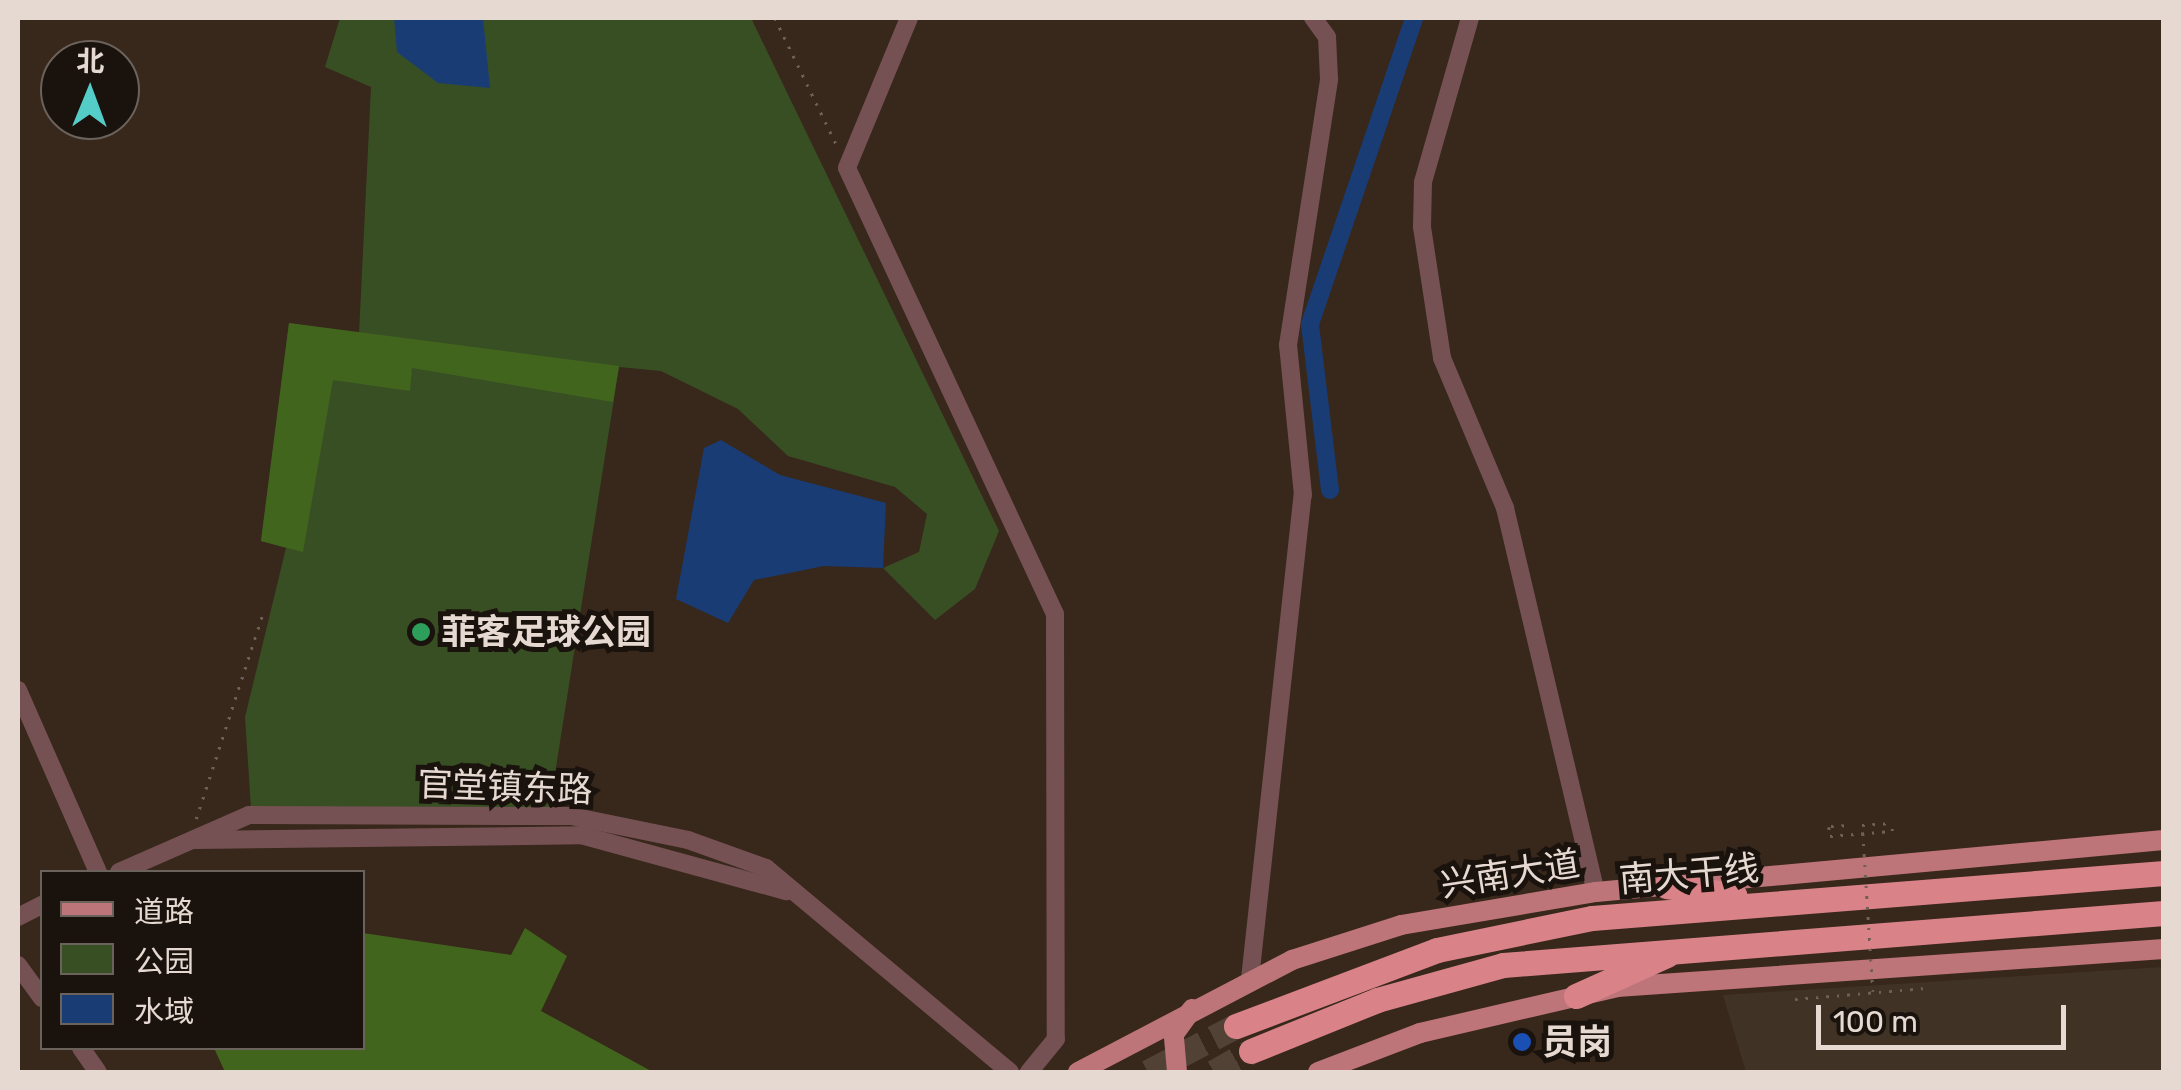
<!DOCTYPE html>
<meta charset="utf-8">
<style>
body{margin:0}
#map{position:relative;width:2181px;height:1090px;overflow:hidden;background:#38271b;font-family:Rubik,"Noto Sans SC",sans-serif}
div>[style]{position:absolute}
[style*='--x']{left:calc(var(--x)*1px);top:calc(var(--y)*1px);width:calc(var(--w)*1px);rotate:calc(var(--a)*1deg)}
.education>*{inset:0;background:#403326}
.green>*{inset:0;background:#384f24}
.forest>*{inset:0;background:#42651e}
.water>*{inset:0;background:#193c75}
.canal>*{height:18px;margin:-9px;padding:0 9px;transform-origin:9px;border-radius:9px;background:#193c75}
.highway-tunnel>*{height:25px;margin-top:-12.5px;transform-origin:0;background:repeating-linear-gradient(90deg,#524236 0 25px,transparent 0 37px)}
.path>*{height:2.5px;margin-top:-1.25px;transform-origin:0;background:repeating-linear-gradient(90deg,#6f6055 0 2.5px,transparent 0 10.5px)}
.minor>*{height:18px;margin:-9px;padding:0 9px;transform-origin:9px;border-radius:9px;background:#755153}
.major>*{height:20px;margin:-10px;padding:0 10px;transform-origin:10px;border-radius:10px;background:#bd757a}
.highway>*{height:25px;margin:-12.5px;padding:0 12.5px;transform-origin:12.5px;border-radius:12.5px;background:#d98389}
.path-bridge>*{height:2.5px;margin-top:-1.25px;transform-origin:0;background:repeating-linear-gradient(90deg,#6f6055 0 2.5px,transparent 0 10.5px)}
.dots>*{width:28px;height:28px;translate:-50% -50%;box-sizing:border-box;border:5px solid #1a120c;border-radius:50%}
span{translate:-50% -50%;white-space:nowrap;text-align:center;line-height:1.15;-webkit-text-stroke:10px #1a120c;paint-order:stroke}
.poi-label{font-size:35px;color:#e5d9d1;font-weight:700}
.left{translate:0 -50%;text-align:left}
.street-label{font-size:35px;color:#e5d9d1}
.frame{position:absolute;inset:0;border:20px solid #e5d9d1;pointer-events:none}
.legend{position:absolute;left:40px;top:870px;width:325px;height:180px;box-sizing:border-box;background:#1a120c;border:2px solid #6b625b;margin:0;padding:12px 18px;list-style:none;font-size:30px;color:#e5d9d1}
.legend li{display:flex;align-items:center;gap:20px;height:50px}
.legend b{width:50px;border:2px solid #6b625b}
.north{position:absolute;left:40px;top:40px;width:100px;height:100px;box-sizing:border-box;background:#1a120c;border:2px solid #6b625b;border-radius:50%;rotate:1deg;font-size:28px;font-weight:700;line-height:40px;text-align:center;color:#e5d9d1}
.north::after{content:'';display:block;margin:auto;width:35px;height:45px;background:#54cdc8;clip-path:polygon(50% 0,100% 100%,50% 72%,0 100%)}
.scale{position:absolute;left:1816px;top:1005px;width:250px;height:45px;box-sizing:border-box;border:5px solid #e5d9d1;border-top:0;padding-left:12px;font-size:30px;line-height:35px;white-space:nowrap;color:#e5d9d1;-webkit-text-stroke:8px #1a120c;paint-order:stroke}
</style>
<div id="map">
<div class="education">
<div style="clip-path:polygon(2163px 967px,2163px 1072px,1746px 1072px,1723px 995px)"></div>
</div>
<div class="green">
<div style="clip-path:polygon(340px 18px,751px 18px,999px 531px,975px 589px,935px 620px,883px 568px,919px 552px,927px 514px,895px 487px,788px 456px,738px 409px,661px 371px,619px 367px,549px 812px,251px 808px,245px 717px,286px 548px,261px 541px,289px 323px,359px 334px,371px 87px,325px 67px)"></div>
</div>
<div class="forest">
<div style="clip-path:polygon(289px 323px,619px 366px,613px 402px,412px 368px,410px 391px,333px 380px,303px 552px,261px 541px)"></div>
<div style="clip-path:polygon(525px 928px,567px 956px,541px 1011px,653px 1072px,225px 1072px,214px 1048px,362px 1048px,363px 933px,511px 955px)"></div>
</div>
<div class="water">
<div style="clip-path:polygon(394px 18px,483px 18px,490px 88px,438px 83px,397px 52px)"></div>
<div style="clip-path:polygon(721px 440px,780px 475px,886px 503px,883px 568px,824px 566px,754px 580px,728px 623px,676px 599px,704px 448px)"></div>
</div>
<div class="canal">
<div style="--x:1330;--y:490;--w:167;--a:-96.9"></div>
<div style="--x:1310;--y:324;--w:323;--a:-71.2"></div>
</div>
<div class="highway-tunnel">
<div style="--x:1148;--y:1072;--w:99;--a:-27.6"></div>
<div style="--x:1214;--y:1072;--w:43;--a:-29.6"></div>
</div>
<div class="path">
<div style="--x:775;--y:18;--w:144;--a:64.1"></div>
<div style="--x:196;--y:819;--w:220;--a:-72"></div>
<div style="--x:1862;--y:825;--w:29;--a:-4"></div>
<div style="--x:1831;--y:826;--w:21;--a:-3"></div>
<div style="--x:1829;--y:827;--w:9;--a:84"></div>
<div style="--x:1830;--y:836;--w:62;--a:-4.6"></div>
<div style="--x:1892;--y:831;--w:8;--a:-90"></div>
<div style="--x:1795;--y:999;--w:130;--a:-4.8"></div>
</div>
<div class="minor">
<div style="--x:909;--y:18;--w:162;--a:112.5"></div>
<div style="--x:847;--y:168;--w:492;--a:65"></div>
<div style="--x:1055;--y:614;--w:425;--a:89.9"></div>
<div style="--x:1056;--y:1039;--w:43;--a:129.3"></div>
<div style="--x:1470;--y:18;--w:171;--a:106"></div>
<div style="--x:1423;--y:182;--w:45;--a:91.3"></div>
<div style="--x:1422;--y:227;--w:133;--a:81.3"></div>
<div style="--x:1442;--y:358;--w:163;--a:67.2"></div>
<div style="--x:1505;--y:508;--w:395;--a:76.7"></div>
<div style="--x:18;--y:690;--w:199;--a:66.3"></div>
<div style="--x:196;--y:840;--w:385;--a:-0.7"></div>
<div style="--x:581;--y:835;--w:213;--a:15.3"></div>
<div style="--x:119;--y:872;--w:142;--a:-23.7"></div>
<div style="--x:249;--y:815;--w:322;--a:0.2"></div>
<div style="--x:571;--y:816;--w:119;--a:11.6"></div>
<div style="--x:688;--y:840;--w:83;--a:19.7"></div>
<div style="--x:766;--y:868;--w:318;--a:39.9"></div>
<div style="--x:18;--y:917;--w:27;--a:-27"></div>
<div style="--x:18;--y:965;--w:41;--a:54"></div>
<div style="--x:1250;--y:979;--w:487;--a:-83.8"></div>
<div style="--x:1303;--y:495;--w:151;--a:-95.7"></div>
<div style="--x:1288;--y:345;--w:269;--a:-81.2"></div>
<div style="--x:1329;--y:79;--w:42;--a:-92.7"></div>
<div style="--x:1327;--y:37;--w:24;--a:-126"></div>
<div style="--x:81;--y:1048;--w:29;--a:55"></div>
</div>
<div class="major">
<div style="--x:1078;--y:1072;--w:242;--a:-27.6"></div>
<div style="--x:1292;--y:960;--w:114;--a:-17.8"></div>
<div style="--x:1401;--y:925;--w:198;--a:-9.6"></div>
<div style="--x:1596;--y:892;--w:570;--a:-5.23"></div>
<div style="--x:1177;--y:1072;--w:38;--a:-95"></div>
<div style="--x:1174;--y:1034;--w:31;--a:-54"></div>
<div style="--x:1318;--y:1072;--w:109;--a:-20.9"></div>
<div style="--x:1420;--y:1033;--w:202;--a:-13.1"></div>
<div style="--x:1617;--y:987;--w:548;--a:-3.97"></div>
</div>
<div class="highway">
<div style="--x:1666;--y:886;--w:69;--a:7.5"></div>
<div style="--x:1576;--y:996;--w:100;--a:-24.3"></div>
<div style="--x:1236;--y:1026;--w:215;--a:-20.7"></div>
<div style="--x:1437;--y:950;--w:158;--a:-11.7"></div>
<div style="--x:1592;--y:918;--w:574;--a:-4.5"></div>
<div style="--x:1251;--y:1051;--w:136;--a:-22"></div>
<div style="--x:1377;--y:1000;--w:131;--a:-15.5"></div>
<div style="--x:1503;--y:965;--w:663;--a:-4.5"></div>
</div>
<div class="path-bridge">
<div style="--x:1863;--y:833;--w:159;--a:86.4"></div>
</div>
<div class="dots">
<div style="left:421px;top:632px;background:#2e9e5b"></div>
<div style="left:1522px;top:1042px;background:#1a4fb4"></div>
</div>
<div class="poi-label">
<span class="left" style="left:441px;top:632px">菲客足球公园</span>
<span class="left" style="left:1542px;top:1042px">员岗</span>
</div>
<div class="street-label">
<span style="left:505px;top:787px;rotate:2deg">官堂镇东路</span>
<span style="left:1510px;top:874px;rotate:-9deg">兴南大道</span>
<span style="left:1689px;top:874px;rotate:-5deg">南大干线</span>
</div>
<div class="frame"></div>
<ul class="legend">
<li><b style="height:12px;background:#bd757a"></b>道路</li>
<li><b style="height:28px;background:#384f24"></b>公园</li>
<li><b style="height:28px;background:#193c75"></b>水域</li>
</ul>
<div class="north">北</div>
<div class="scale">100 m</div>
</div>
